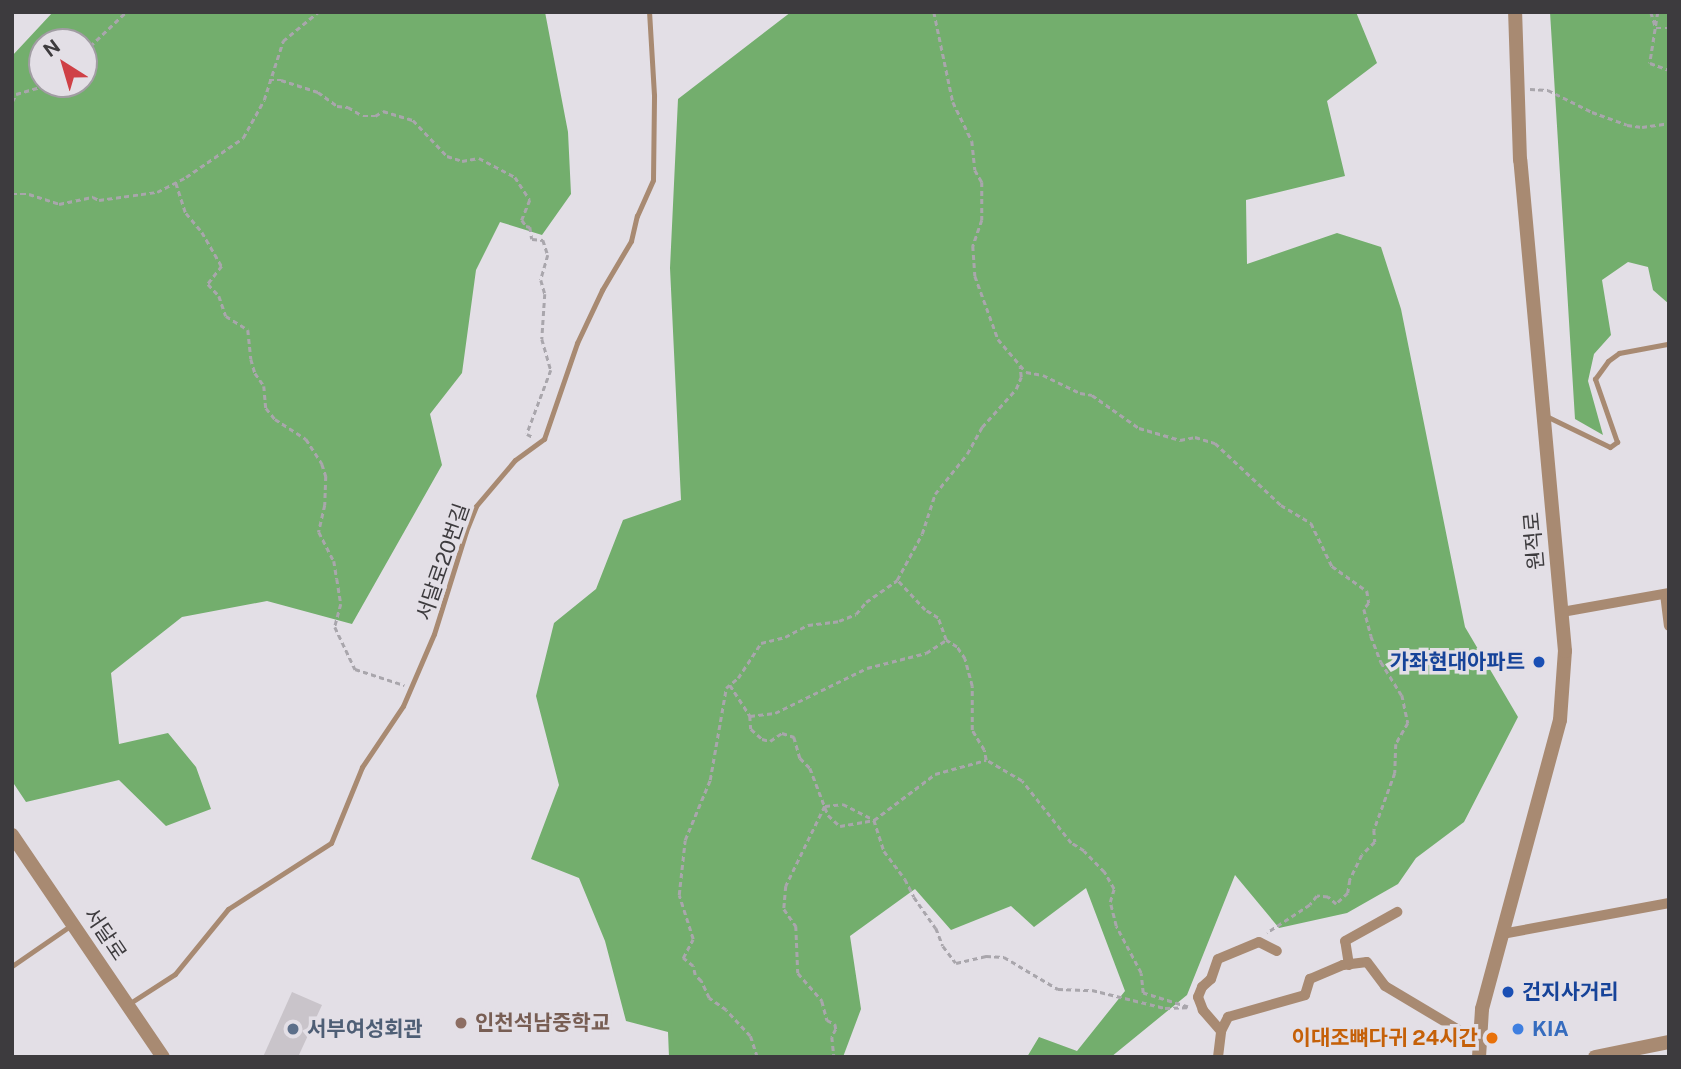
<!DOCTYPE html>
<meta charset="utf-8">
<style>
body{margin:0}
#map{position:relative;width:1681px;height:1069px;overflow:hidden;background:#e3dfe6;font-family:"Public Sans","Noto Sans KR",sans-serif}
div>[style]{position:absolute}
[style*='--x']{left:calc(var(--x)*1px);top:calc(var(--y)*1px);width:calc(var(--w)*1px);rotate:calc(var(--a)*1deg)}
.forest>*{inset:0;background:#73ae6d}
.building>*{inset:0;background:#c9c4ca}
.path>*{height:2.5px;margin-top:-1.25px;transform-origin:0;background:repeating-linear-gradient(90deg,#a9a6ac 0 5px,transparent 0 8.5px)}
.service>*{height:5px;margin:-2.5px;padding:0 2.5px;transform-origin:2.5px;border-radius:2.5px;background:#a88a72}
.minor>*{height:10px;margin:-5px;padding:0 5px;transform-origin:5px;border-radius:5px;background:#a88a72}
.tertiary>*{height:14px;margin:-7px;padding:0 7px;transform-origin:7px;border-radius:7px;background:#a88a72}
.dots>*{width:19px;height:19px;translate:-50% -50%;box-sizing:border-box;border:4px solid #e3dfe6;border-radius:50%}
span{translate:-50% -50%;white-space:nowrap;text-align:center;line-height:1.15;-webkit-text-stroke:7px #e3dfe6;paint-order:stroke}
.street-label{font-size:21px;color:#3d3b3e}
.transit-label{font-size:21px;color:#164399;font-weight:700}
.right{translate:-100% -50%;text-align:right}
.left{translate:0 -50%;text-align:left}
.education-label{font-size:21px;color:#785e54;font-weight:700}
.service-label{font-size:21px;color:#4e5e75;font-weight:700}
.shop-label{font-size:21px;color:#366cbe;font-weight:700}
.food-label{font-size:21px;color:#c56008;font-weight:700}
.frame{position:absolute;inset:0;border:14px solid #3d3b3e;pointer-events:none}
.north{position:absolute;left:28px;top:28px;width:70px;height:70px;box-sizing:border-box;background:#e3dfe6;border:2px solid #a19da3;border-radius:50%;rotate:323deg;font-size:19px;font-weight:700;line-height:28px;text-align:center;color:#3d3b3e}
.north::after{content:'';display:block;margin:auto;width:24px;height:32px;background:#cf4046;clip-path:polygon(50% 0,100% 100%,50% 72%,0 100%)}
</style>
<div id="map">
<div class="forest">
<div style="clip-path:polygon(evenodd,53px 12px,545px 12px,568px 132px,571px 194px,542px 235px,500px 222px,476px 270px,462px 373px,430px 414px,442px 465px,352px 624px,267px 601px,182px 617px,111px 673px,119px 744px,168px 733px,196px 767px,211px 809px,166px 826px,119px 780px,26px 802px,12px 781px,12px 56px,53px 12px,42px 42px,84px 42px,84px 84px,42px 84px,42px 42px)"></div>
<div style="clip-path:polygon(791px 12px,1356px 12px,1377px 63px,1327px 101px,1345px 176px,1246px 200px,1247px 264px,1337px 233px,1381px 247px,1401px 309px,1465px 627px,1518px 717px,1464px 822px,1416px 858px,1398px 884px,1347px 913px,1279px 928px,1235px 875px,1187px 995px,1111px 1057px,1027px 1057px,1039px 1037px,1077px 1051px,1125px 991px,1086px 888px,1034px 927px,1011px 906px,951px 930px,915px 889px,850px 936px,861px 1009px,843px 1057px,669px 1057px,668px 1032px,626px 1021px,605px 941px,579px 878px,531px 859px,559px 785px,536px 696px,554px 623px,596px 589px,623px 520px,681px 500px,670px 268px,678px 99px)"></div>
<div style="clip-path:polygon(1550px 12px,1669px 12px,1669px 304px,1653px 290px,1648px 267px,1628px 262px,1602px 280px,1611px 335px,1594px 354px,1588px 381px,1603px 435px,1575px 419px)"></div>
</div>
<div class="building">
<div style="clip-path:polygon(292px 992px,322px 1005px,298px 1057px,263px 1057px)"></div>
</div>
<div class="path">
<div style="--x:934;--y:12;--w:92;--a:78.1"></div>
<div style="--x:953;--y:102;--w:43;--a:64"></div>
<div style="--x:972;--y:141;--w:29;--a:84"></div>
<div style="--x:975;--y:170;--w:14;--a:60"></div>
<div style="--x:982;--y:182;--w:38;--a:90"></div>
<div style="--x:982;--y:220;--w:28;--a:109"></div>
<div style="--x:973;--y:246;--w:30;--a:86"></div>
<div style="--x:975;--y:276;--w:67;--a:69.9"></div>
<div style="--x:998;--y:339;--w:43;--a:49.7"></div>
<div style="--x:1026;--y:372;--w:17;--a:10"></div>
<div style="--x:1043;--y:375;--w:41;--a:25.9"></div>
<div style="--x:1080;--y:393;--w:12;--a:9"></div>
<div style="--x:1092;--y:395;--w:57;--a:35.1"></div>
<div style="--x:1139;--y:428;--w:43;--a:16.3"></div>
<div style="--x:1180;--y:440;--w:15;--a:-11"></div>
<div style="--x:1195;--y:437;--w:21;--a:17"></div>
<div style="--x:1215;--y:443;--w:91;--a:43.2"></div>
<div style="--x:1281;--y:505;--w:35;--a:31"></div>
<div style="--x:1311;--y:523;--w:48;--a:64"></div>
<div style="--x:1332;--y:566;--w:43;--a:35.5"></div>
<div style="--x:1367;--y:591;--w:12;--a:81"></div>
<div style="--x:1369;--y:603;--w:8;--a:130"></div>
<div style="--x:1364;--y:609;--w:28;--a:75"></div>
<div style="--x:1371;--y:636;--w:28;--a:69"></div>
<div style="--x:1381;--y:662;--w:39;--a:58"></div>
<div style="--x:1402;--y:695;--w:29;--a:78"></div>
<div style="--x:1408;--y:723;--w:24;--a:120"></div>
<div style="--x:1396;--y:744;--w:29;--a:92"></div>
<div style="--x:1395;--y:773;--w:61;--a:110.2"></div>
<div style="--x:1374;--y:830;--w:12;--a:85"></div>
<div style="--x:1375;--y:842;--w:18;--a:135"></div>
<div style="--x:1362;--y:855;--w:28;--a:116"></div>
<div style="--x:1350;--y:880;--w:13;--a:99"></div>
<div style="--x:1348;--y:893;--w:16;--a:137"></div>
<div style="--x:1336;--y:904;--w:11;--a:-139"></div>
<div style="--x:1328;--y:897;--w:11;--a:-175"></div>
<div style="--x:1317;--y:896;--w:11;--a:128"></div>
<div style="--x:1310;--y:905;--w:51;--a:146.9"></div>
<div style="--x:1651;--y:12;--w:17;--a:73"></div>
<div style="--x:1656;--y:28;--w:13;--a:0"></div>
<div style="--x:1658;--y:12;--w:52;--a:98.9"></div>
<div style="--x:1650;--y:63;--w:20;--a:20"></div>
<div style="--x:84;--y:52;--w:58;--a:-43.6"></div>
<div style="--x:269;--y:80;--w:12;--a:0"></div>
<div style="--x:281;--y:80;--w:39;--a:18"></div>
<div style="--x:318;--y:92;--w:24;--a:36"></div>
<div style="--x:337;--y:106;--w:11;--a:5"></div>
<div style="--x:348;--y:107;--w:17;--a:31"></div>
<div style="--x:363;--y:116;--w:12;--a:0"></div>
<div style="--x:375;--y:116;--w:9;--a:-32"></div>
<div style="--x:383;--y:111;--w:31;--a:17"></div>
<div style="--x:413;--y:120;--w:50;--a:46.6"></div>
<div style="--x:447;--y:156;--w:16;--a:18"></div>
<div style="--x:462;--y:161;--w:17;--a:-10"></div>
<div style="--x:479;--y:158;--w:41;--a:27.8"></div>
<div style="--x:515;--y:177;--w:27;--a:57"></div>
<div style="--x:530;--y:200;--w:22;--a:112"></div>
<div style="--x:522;--y:220;--w:7;--a:56"></div>
<div style="--x:526;--y:226;--w:4;--a:14"></div>
<div style="--x:530;--y:227;--w:12;--a:81"></div>
<div style="--x:532;--y:239;--w:11;--a:5"></div>
<div style="--x:543;--y:240;--w:16;--a:72"></div>
<div style="--x:548;--y:255;--w:26;--a:106"></div>
<div style="--x:541;--y:280;--w:15;--a:74"></div>
<div style="--x:545;--y:294;--w:45;--a:93.8"></div>
<div style="--x:542;--y:339;--w:32;--a:74"></div>
<div style="--x:551;--y:370;--w:68;--a:110.6"></div>
<div style="--x:527;--y:434;--w:7;--a:27"></div>
<div style="--x:1530;--y:89;--w:18;--a:3"></div>
<div style="--x:1548;--y:90;--w:49;--a:26.6"></div>
<div style="--x:1592;--y:112;--w:37;--a:20"></div>
<div style="--x:1627;--y:125;--w:15;--a:8"></div>
<div style="--x:1642;--y:127;--w:27;--a:-8"></div>
<div style="--x:12;--y:102;--w:9;--a:-63"></div>
<div style="--x:16;--y:94;--w:37;--a:-16"></div>
<div style="--x:176;--y:183;--w:32;--a:72"></div>
<div style="--x:186;--y:213;--w:25;--a:50"></div>
<div style="--x:202;--y:232;--w:39;--a:60"></div>
<div style="--x:222;--y:266;--w:23;--a:128"></div>
<div style="--x:208;--y:284;--w:16;--a:47"></div>
<div style="--x:219;--y:296;--w:21;--a:71"></div>
<div style="--x:226;--y:316;--w:26;--a:32"></div>
<div style="--x:248;--y:330;--w:29;--a:84"></div>
<div style="--x:251;--y:359;--w:15;--a:74"></div>
<div style="--x:255;--y:373;--w:16;--a:55"></div>
<div style="--x:264;--y:386;--w:22;--a:85"></div>
<div style="--x:266;--y:408;--w:14;--a:51"></div>
<div style="--x:275;--y:419;--w:37;--a:33"></div>
<div style="--x:306;--y:439;--w:30;--a:57"></div>
<div style="--x:322;--y:464;--w:13;--a:72"></div>
<div style="--x:326;--y:476;--w:29;--a:92"></div>
<div style="--x:325;--y:505;--w:28;--a:103"></div>
<div style="--x:319;--y:532;--w:33;--a:63"></div>
<div style="--x:334;--y:561;--w:18;--a:81"></div>
<div style="--x:337;--y:579;--w:25;--a:81"></div>
<div style="--x:341;--y:604;--w:24;--a:105"></div>
<div style="--x:335;--y:627;--w:47;--a:64.5"></div>
<div style="--x:355;--y:669;--w:52;--a:18.1"></div>
<div style="--x:12;--y:194;--w:17;--a:0"></div>
<div style="--x:29;--y:194;--w:32;--a:18"></div>
<div style="--x:59;--y:204;--w:35;--a:-12"></div>
<div style="--x:93;--y:197;--w:7;--a:27"></div>
<div style="--x:99;--y:200;--w:59;--a:-7.9"></div>
<div style="--x:157;--y:192;--w:33;--a:-27"></div>
<div style="--x:186;--y:177;--w:69;--a:-34.4"></div>
<div style="--x:243;--y:138;--w:43;--a:-61.1"></div>
<div style="--x:264;--y:100;--w:62;--a:-72.1"></div>
<div style="--x:283;--y:41;--w:45;--a:-39.6"></div>
<div style="--x:730;--y:685;--w:37;--a:57"></div>
<div style="--x:750;--y:716;--w:13;--a:86"></div>
<div style="--x:751;--y:729;--w:15;--a:42"></div>
<div style="--x:762;--y:739;--w:8;--a:14"></div>
<div style="--x:770;--y:741;--w:14;--a:-34"></div>
<div style="--x:782;--y:733;--w:13;--a:18"></div>
<div style="--x:794;--y:737;--w:22;--a:74"></div>
<div style="--x:800;--y:758;--w:14;--a:45"></div>
<div style="--x:810;--y:768;--w:50;--a:69"></div>
<div style="--x:828;--y:815;--w:16;--a:43"></div>
<div style="--x:840;--y:826;--w:35;--a:-10"></div>
<div style="--x:874;--y:820;--w:76;--a:-37"></div>
<div style="--x:935;--y:774;--w:53;--a:-15.4"></div>
<div style="--x:750;--y:716;--w:25;--a:-7"></div>
<div style="--x:775;--y:713;--w:102;--a:-26.1"></div>
<div style="--x:867;--y:668;--w:61;--a:-14.3"></div>
<div style="--x:926;--y:653;--w:24;--a:-33"></div>
<div style="--x:825;--y:806;--w:18;--a:-6"></div>
<div style="--x:843;--y:804;--w:35;--a:27"></div>
<div style="--x:874;--y:820;--w:33;--a:72"></div>
<div style="--x:884;--y:851;--w:35;--a:53"></div>
<div style="--x:905;--y:879;--w:20;--a:63"></div>
<div style="--x:914;--y:897;--w:38;--a:55"></div>
<div style="--x:936;--y:928;--w:19;--a:69"></div>
<div style="--x:943;--y:946;--w:21;--a:53"></div>
<div style="--x:956;--y:963;--w:31;--a:-13"></div>
<div style="--x:986;--y:956;--w:18;--a:3"></div>
<div style="--x:1004;--y:957;--w:63;--a:30.7"></div>
<div style="--x:1058;--y:989;--w:34;--a:2"></div>
<div style="--x:1092;--y:990;--w:75;--a:13.9"></div>
<div style="--x:1165;--y:1008;--w:23;--a:-2"></div>
<div style="--x:1188;--y:1007;--w:47;--a:-162.7"></div>
<div style="--x:1143;--y:993;--w:20;--a:-96"></div>
<div style="--x:1141;--y:973;--w:53;--a:-118"></div>
<div style="--x:1116;--y:926;--w:25;--a:-104"></div>
<div style="--x:1110;--y:902;--w:14;--a:-73"></div>
<div style="--x:1114;--y:889;--w:20;--a:-120"></div>
<div style="--x:1104;--y:872;--w:29;--a:-134"></div>
<div style="--x:1084;--y:851;--w:15;--a:-148"></div>
<div style="--x:1071;--y:843;--w:79;--a:-128.3"></div>
<div style="--x:1022;--y:781;--w:42;--a:-149.7"></div>
<div style="--x:986;--y:760;--w:10;--a:-101"></div>
<div style="--x:984;--y:750;--w:23;--a:-121"></div>
<div style="--x:972;--y:730;--w:44;--a:-90"></div>
<div style="--x:972;--y:686;--w:28;--a:-105"></div>
<div style="--x:965;--y:659;--w:14;--a:-124"></div>
<div style="--x:957;--y:647;--w:13;--a:-148"></div>
<div style="--x:946;--y:640;--w:23;--a:-110"></div>
<div style="--x:938;--y:618;--w:15;--a:-148"></div>
<div style="--x:925;--y:610;--w:41;--a:-133"></div>
<div style="--x:825;--y:806;--w:89;--a:116"></div>
<div style="--x:786;--y:886;--w:23;--a:95"></div>
<div style="--x:784;--y:909;--w:21;--a:55"></div>
<div style="--x:796;--y:926;--w:47;--a:87.6"></div>
<div style="--x:798;--y:973;--w:37;--a:49"></div>
<div style="--x:822;--y:1001;--w:20;--a:75"></div>
<div style="--x:827;--y:1020;--w:9;--a:27"></div>
<div style="--x:835;--y:1024;--w:5;--a:79"></div>
<div style="--x:836;--y:1029;--w:9;--a:117"></div>
<div style="--x:832;--y:1037;--w:20;--a:84"></div>
<div style="--x:757;--y:1057;--w:22;--a:-108"></div>
<div style="--x:750;--y:1036;--w:35;--a:-133"></div>
<div style="--x:726;--y:1010;--w:21;--a:-145"></div>
<div style="--x:709;--y:998;--w:19;--a:-115"></div>
<div style="--x:701;--y:981;--w:8;--a:-135"></div>
<div style="--x:695;--y:975;--w:9;--a:-103"></div>
<div style="--x:693;--y:966;--w:13;--a:-141"></div>
<div style="--x:683;--y:958;--w:21;--a:-62"></div>
<div style="--x:693;--y:939;--w:46;--a:-107.7"></div>
<div style="--x:679;--y:895;--w:55;--a:-83.8"></div>
<div style="--x:685;--y:840;--w:65;--a:-67.4"></div>
<div style="--x:710;--y:780;--w:93;--a:-80.1"></div>
<div style="--x:726;--y:688;--w:16;--a:-40"></div>
<div style="--x:738;--y:678;--w:42;--a:-56.7"></div>
<div style="--x:761;--y:643;--w:25;--a:-14"></div>
<div style="--x:785;--y:637;--w:26;--a:-28"></div>
<div style="--x:808;--y:625;--w:31;--a:-7"></div>
<div style="--x:839;--y:621;--w:18;--a:-22"></div>
<div style="--x:856;--y:614;--w:16;--a:-50"></div>
<div style="--x:866;--y:602;--w:38;--a:-35"></div>
<div style="--x:897;--y:580;--w:52;--a:-61.5"></div>
<div style="--x:922;--y:534;--w:42;--a:-72"></div>
<div style="--x:935;--y:494;--w:51;--a:-51.3"></div>
<div style="--x:967;--y:454;--w:31;--a:-61"></div>
<div style="--x:982;--y:427;--w:51;--a:-48.2"></div>
<div style="--x:1016;--y:389;--w:13;--a:-67"></div>
<div style="--x:1021;--y:377;--w:10;--a:-96"></div>
</div>
<div class="service">
<div style="--x:1546;--y:416;--w:71;--a:25.8"></div>
<div style="--x:1610;--y:447;--w:9;--a:-36"></div>
<div style="--x:1617;--y:442;--w:67;--a:-109.2"></div>
<div style="--x:1595;--y:379;--w:22;--a:-54"></div>
<div style="--x:1608;--y:361;--w:14;--a:-36"></div>
<div style="--x:1619;--y:353;--w:49;--a:-10.6"></div>
<div style="--x:12;--y:966;--w:70;--a:-34.6"></div>
<div style="--x:127;--y:1005;--w:57;--a:-32.9"></div>
<div style="--x:175;--y:974;--w:84;--a:-50.8"></div>
<div style="--x:228;--y:909;--w:122;--a:-32.7"></div>
<div style="--x:331;--y:843;--w:82;--a:-67.8"></div>
<div style="--x:362;--y:767;--w:73;--a:-56.1"></div>
<div style="--x:403;--y:706;--w:78;--a:-66.7"></div>
<div style="--x:434;--y:634;--w:108;--a:-72.7"></div>
<div style="--x:466;--y:531;--w:27;--a:-68"></div>
<div style="--x:476;--y:506;--w:60;--a:-49.7"></div>
<div style="--x:515;--y:460;--w:36;--a:-36"></div>
<div style="--x:544;--y:439;--w:102;--a:-71"></div>
<div style="--x:577;--y:343;--w:59;--a:-64.7"></div>
<div style="--x:602;--y:290;--w:57;--a:-59.4"></div>
<div style="--x:631;--y:241;--w:26;--a:-77"></div>
<div style="--x:637;--y:216;--w:39;--a:-66"></div>
<div style="--x:653;--y:180;--w:85;--a:-89.3"></div>
<div style="--x:654;--y:95;--w:83;--a:-93.4"></div>
</div>
<div class="minor">
<div style="--x:1665;--y:594;--w:32;--a:83"></div>
<div style="--x:1562;--y:612;--w:109;--a:-10.1"></div>
<div style="--x:1502;--y:934;--w:170;--a:-10.5"></div>
<div style="--x:1349;--y:965;--w:24;--a:-99"></div>
<div style="--x:1345;--y:941;--w:60;--a:-29.1"></div>
<div style="--x:1221;--y:1031;--w:16;--a:-63"></div>
<div style="--x:1228;--y:1017;--w:80;--a:-15.9"></div>
<div style="--x:1305;--y:995;--w:17;--a:-73"></div>
<div style="--x:1310;--y:979;--w:36;--a:-23"></div>
<div style="--x:1343;--y:965;--w:24;--a:-7"></div>
<div style="--x:1367;--y:962;--w:30;--a:53"></div>
<div style="--x:1385;--y:986;--w:84;--a:30.8"></div>
<div style="--x:1218;--y:1057;--w:26;--a:-83"></div>
<div style="--x:1221;--y:1031;--w:28;--a:-131"></div>
<div style="--x:1203;--y:1010;--w:14;--a:-111"></div>
<div style="--x:1198;--y:997;--w:11;--a:-68"></div>
<div style="--x:1202;--y:987;--w:12;--a:-42"></div>
<div style="--x:1211;--y:979;--w:21;--a:-71"></div>
<div style="--x:1218;--y:959;--w:44;--a:-22.5"></div>
<div style="--x:1259;--y:942;--w:20;--a:27"></div>
</div>
<div class="tertiary">
<div style="--x:12;--y:835;--w:268;--a:55.8"></div>
<div style="--x:1479;--y:1057;--w:48;--a:-86.4"></div>
<div style="--x:1482;--y:1009;--w:299;--a:-74.9"></div>
<div style="--x:1560;--y:720;--w:69;--a:-85.9"></div>
<div style="--x:1565;--y:651;--w:493;--a:-95.2"></div>
<div style="--x:1520;--y:160;--w:148;--a:-91.9"></div>
<div style="--x:1595;--y:1057;--w:76;--a:-11.5"></div>
</div>
<div class="dots">
<div style="left:1539px;top:662px;background:#1a4fb4"></div>
<div style="left:1508px;top:992px;background:#1a4fb4"></div>
<div style="left:461px;top:1023px;background:#8d6e63"></div>
<div style="left:293px;top:1029px;background:#5c6f8a"></div>
<div style="left:1518px;top:1029px;background:#3f7fe0"></div>
<div style="left:1492px;top:1038px;background:#e8710a"></div>
</div>
<div class="street-label">
<span style="left:1534px;top:541px;rotate:-95deg">원적로</span>
<span style="left:443px;top:562px;rotate:-71deg">서달로20번길</span>
<span style="left:105px;top:934px;rotate:56deg">서달로</span>
</div>
<div class="transit-label">
<span class="right" style="left:1525px;top:662px">가좌현대아파트</span>
<span class="left" style="left:1522px;top:992px">건지사거리</span>
</div>
<div class="education-label">
<span class="left" style="left:475px;top:1023px">인천석남중학교</span>
</div>
<div class="service-label">
<span class="left" style="left:307px;top:1029px">서부여성회관</span>
</div>
<div class="shop-label">
<span class="left" style="left:1532px;top:1029px">KIA</span>
</div>
<div class="food-label">
<span class="right" style="left:1478px;top:1038px">이대조뼈다귀 24시간</span>
</div>
<div class="frame"></div>
<div class="north">N</div>
</div>
